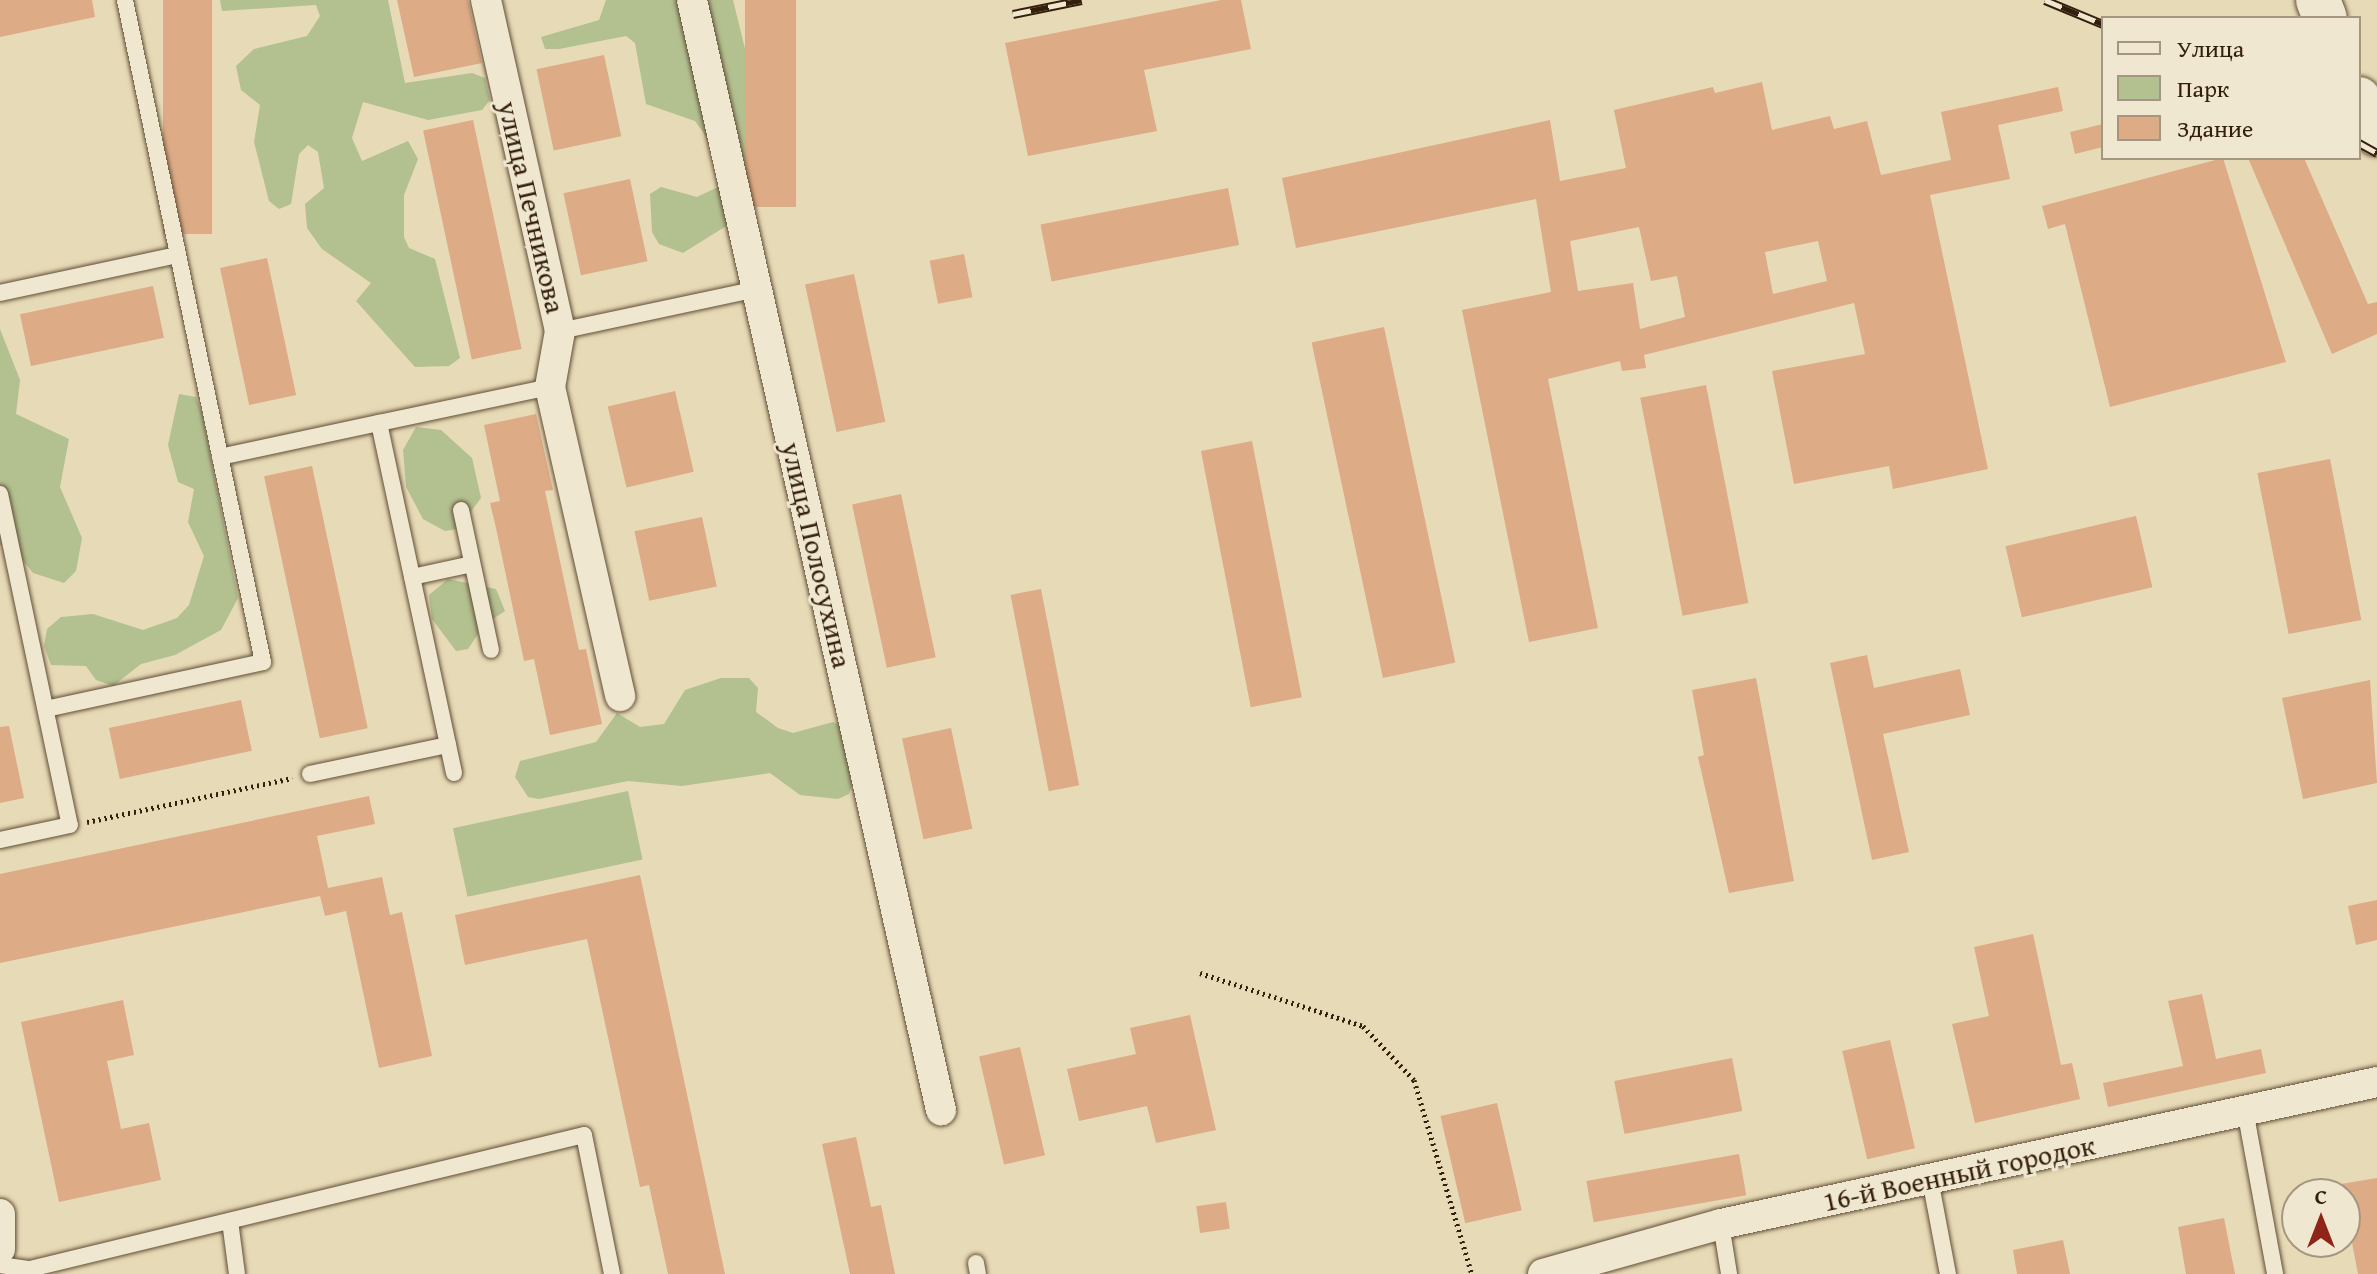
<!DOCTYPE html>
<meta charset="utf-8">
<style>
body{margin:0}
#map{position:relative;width:2377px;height:1274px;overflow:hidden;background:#e7dab6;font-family:"Gentium Book Plus",serif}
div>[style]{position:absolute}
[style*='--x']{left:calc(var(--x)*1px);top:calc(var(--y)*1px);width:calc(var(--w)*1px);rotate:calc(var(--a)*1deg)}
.green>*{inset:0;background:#b3c090;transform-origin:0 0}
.building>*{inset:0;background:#ddab86;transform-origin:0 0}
.path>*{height:5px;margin-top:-2.5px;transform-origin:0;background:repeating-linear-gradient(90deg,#341f0c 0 2px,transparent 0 6px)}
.roads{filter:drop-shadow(0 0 2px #614e36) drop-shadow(0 0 2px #614e36)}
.service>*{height:16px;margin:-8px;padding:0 8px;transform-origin:8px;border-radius:8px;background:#efe7d0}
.minor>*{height:30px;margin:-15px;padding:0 15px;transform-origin:15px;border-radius:15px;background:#efe7d0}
.secondary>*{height:44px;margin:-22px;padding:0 22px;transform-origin:22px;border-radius:22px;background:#efe7d0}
.rail>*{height:9px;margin-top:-4.5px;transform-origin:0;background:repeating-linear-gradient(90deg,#efe7d0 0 18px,#341f0c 0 36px);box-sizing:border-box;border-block:2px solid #341f0c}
span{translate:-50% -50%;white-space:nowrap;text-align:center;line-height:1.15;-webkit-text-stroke:6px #efe7d0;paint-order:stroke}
.street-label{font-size:28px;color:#341f0c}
.legend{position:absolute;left:2101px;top:16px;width:260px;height:144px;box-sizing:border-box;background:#efe7d0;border:2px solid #a49782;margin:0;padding:10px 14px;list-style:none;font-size:24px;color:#341f0c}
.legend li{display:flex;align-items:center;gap:16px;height:40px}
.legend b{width:40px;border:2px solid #a49782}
.north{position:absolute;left:2281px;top:1178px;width:80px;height:80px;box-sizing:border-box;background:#efe7d0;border:2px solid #a49782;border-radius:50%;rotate:0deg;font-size:22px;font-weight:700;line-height:32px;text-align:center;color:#341f0c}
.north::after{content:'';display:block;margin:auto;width:28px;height:36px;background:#8f2418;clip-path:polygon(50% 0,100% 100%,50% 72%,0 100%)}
</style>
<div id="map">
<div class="green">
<div style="clip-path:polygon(220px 0,388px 0,405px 83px,472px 73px,485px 78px,490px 100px,482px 110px,428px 120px,363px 102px,352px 138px,362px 161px,408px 141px,418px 159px,404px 195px,404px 237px,409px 248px,435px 259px,460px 358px,449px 366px,415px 367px,356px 301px,371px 283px,322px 249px,307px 228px,305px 204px,324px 188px,318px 152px,308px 145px,299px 154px,291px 204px,279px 209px,269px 201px,254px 142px,260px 105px,241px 90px,236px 66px,254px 49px,307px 36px,320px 16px,316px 5px,222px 11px)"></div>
<div style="clip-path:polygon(606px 0,733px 0,778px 183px,763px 203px,683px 253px,659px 244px,652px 232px,650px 194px,661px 187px,697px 197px,718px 187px,725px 178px,703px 132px,695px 121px,646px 104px,635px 43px,626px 36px,559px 49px,545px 49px,541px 37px,599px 20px)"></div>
<div style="clip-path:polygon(0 329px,20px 380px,16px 414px,69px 439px,60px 487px,82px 538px,76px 571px,64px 583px,33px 573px,11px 545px,0 545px)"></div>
<div style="clip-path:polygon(179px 394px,196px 397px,202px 413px,238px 598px,221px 630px,175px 655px,141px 664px,113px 686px,96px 680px,86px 666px,51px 665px,44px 646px,47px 629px,61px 617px,93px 614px,143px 630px,177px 618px,189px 605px,204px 556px,188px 522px,194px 489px,178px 482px,168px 445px)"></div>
<div style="clip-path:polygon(416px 427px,441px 430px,472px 458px,481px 498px,458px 529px,445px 531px,423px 519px,406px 487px,403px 450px)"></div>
<div style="clip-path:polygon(448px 579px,496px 589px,505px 611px,484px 625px,468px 649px,456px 651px,432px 619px,429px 595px)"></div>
<div style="clip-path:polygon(721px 678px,749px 678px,758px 688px,756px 712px,778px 728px,793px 733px,833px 722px,845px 728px,857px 769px,849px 794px,838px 799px,800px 795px,770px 773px,682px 786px,628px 781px,539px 799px,528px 797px,515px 777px,520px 761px,596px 742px,617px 713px,640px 727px,664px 724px,685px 690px)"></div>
<div style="left:628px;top:791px;width:70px;height:179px;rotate:78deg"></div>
</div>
<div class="building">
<div style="clip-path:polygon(0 0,92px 0,95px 17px,0 37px)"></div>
<div style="left:163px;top:0;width:49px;height:234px"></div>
<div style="clip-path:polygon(397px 0,468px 0,482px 63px,414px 77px)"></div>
<div style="left:745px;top:0;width:51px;height:207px"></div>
<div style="clip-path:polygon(1221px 0,1241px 0,1251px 49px,1144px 70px,1157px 131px,1028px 156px,1005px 43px)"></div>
<div style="left:604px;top:55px;width:83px;height:69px;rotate:78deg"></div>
<div style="clip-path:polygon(evenodd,1762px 82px,1772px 130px,1830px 116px,1834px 129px,1867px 121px,1881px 175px,1951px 160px,1941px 112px,2058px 87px,2063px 111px,1998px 125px,2010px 179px,1930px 195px,1988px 469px,1893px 489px,1889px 466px,1794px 484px,1772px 371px,1865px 354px,1854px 303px,1644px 355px,1646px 368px,1622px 371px,1620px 361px,1548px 379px,1598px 628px,1529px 642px,1462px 310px,1551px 292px,1536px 199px,1296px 248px,1282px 178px,1550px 120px,1560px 181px,1626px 168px,1614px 110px,1713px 87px,1715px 93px,1762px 82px,1639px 227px,1651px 281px,1677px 276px,1685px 317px,1640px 329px,1633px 283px,1578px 291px,1570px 241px,1639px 227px,1762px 82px,1818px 241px,1827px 281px,1773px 294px,1765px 252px,1818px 241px)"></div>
<div style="left:473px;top:120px;width:234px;height:51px;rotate:78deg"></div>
<div style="clip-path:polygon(2103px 124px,2103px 147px,2075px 154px,2070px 132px)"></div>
<div style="clip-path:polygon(2223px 158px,2286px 362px,2110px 407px,2065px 224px,2048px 229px,2042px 206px)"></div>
<div style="clip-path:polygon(2248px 158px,2304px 158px,2368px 304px,2377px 302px,2377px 334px,2332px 354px)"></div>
<div style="left:630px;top:179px;width:84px;height:68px;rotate:78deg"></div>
<div style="left:1228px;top:188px;width:58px;height:191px;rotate:79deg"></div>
<div style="left:964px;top:254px;width:44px;height:35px;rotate:79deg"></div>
<div style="left:267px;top:258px;width:140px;height:48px;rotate:78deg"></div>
<div style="left:854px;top:274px;width:151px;height:50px;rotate:78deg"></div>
<div style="left:153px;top:286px;width:53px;height:136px;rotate:78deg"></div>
<div style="left:1384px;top:327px;width:343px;height:74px;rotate:78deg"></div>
<div style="left:1706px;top:385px;width:222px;height:67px;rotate:79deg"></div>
<div style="left:675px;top:391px;width:83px;height:69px;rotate:77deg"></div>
<div style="clip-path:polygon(536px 414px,553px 490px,545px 491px,579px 650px,586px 649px,602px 724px,550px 735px,534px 659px,524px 661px,496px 528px,490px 503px,500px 501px,484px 425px)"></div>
<div style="left:1252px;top:441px;width:261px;height:52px;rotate:79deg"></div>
<div style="left:2330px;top:459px;width:164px;height:74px;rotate:79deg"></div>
<div style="left:312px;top:466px;width:268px;height:49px;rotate:78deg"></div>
<div style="left:901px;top:494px;width:167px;height:50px;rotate:78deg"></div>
<div style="left:2136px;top:516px;width:73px;height:134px;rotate:77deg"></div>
<div style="left:702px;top:517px;width:71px;height:69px;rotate:78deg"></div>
<div style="left:1041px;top:589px;width:200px;height:31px;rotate:79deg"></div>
<div style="clip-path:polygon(1867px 655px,1874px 688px,1960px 669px,1970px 715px,1883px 734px,1909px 852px,1872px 860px,1830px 663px)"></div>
<div style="clip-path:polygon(1756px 678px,1794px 881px,1729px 893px,1698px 757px,1704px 755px,1692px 690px)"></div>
<div style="clip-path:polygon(2370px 680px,2377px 783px,2303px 799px,2282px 698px)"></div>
<div style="left:241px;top:700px;width:52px;height:135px;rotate:78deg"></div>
<div style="clip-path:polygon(9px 726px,24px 798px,0 803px,0 727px)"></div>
<div style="left:951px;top:728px;width:103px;height:50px;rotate:78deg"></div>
<div style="clip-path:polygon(369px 796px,375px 824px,317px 836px,328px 888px,382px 877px,390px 915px,402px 912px,432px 1056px,379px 1068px,346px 911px,325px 916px,320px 896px,0 963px,0 874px)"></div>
<div style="clip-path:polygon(640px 875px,680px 1061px,725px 1274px,668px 1274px,649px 1185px,640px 1187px,587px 939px,465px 965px,455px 915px)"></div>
<div style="clip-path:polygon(2377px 900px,2377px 940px,2356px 945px,2348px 906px)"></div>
<div style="clip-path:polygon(2033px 934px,2061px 1065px,2072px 1063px,2080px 1099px,1975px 1123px,1952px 1024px,1989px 1016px,1974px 947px)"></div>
<div style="clip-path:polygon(2202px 994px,2216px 1059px,2261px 1049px,2266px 1073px,2108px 1107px,2103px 1083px,2183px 1066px,2168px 1001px)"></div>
<div style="clip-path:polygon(123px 1000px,134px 1055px,107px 1061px,121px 1129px,149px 1123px,161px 1180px,59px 1202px,21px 1022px)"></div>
<div style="clip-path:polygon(1190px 1015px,1216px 1130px,1156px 1143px,1147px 1106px,1079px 1121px,1067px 1069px,1136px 1054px,1130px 1028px)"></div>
<div style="left:1890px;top:1040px;width:111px;height:49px;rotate:77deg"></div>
<div style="left:1020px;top:1047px;width:111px;height:42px;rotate:77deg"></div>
<div style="left:1732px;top:1058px;width:54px;height:120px;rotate:79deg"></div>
<div style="left:1497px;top:1103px;width:110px;height:58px;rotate:77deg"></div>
<div style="clip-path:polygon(856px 1137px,871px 1207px,881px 1205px,895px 1274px,850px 1274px,822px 1144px)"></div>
<div style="left:1739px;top:1154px;width:42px;height:155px;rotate:80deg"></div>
<div style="clip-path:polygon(2377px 1178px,2377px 1274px,2358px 1274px,2341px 1184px)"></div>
<div style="left:1226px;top:1202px;width:27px;height:30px;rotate:82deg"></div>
<div style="clip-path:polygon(2224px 1218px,2235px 1274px,2186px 1274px,2178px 1227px)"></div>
<div style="clip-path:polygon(2063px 1240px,2070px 1274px,2017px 1274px,2013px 1250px)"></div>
</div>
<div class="path">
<div style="--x:87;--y:822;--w:210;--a:-12.1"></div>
<div style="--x:1200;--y:973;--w:171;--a:18"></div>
<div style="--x:1363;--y:1026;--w:74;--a:46.6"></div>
<div style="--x:1414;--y:1080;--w:202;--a:73.4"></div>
</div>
<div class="roads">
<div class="service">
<div style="--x:0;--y:293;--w:181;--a:-12.1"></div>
<div style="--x:560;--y:331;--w:201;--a:-12"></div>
<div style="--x:379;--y:423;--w:175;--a:-11.9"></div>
<div style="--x:220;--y:457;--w:163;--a:-12.1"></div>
<div style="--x:379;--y:423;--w:358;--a:77.9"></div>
<div style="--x:0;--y:494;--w:338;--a:78.1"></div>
<div style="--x:70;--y:825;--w:72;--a:167.9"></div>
<div style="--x:461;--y:510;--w:143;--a:77.9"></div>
<div style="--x:412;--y:577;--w:61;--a:-12.2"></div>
<div style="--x:46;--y:709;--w:222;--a:-12.2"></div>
<div style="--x:263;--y:662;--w:676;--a:-101.78"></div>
<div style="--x:310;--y:774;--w:141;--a:-11.9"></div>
<div style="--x:2245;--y:1110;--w:167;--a:79.6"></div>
<div style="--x:1930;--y:1179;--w:97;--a:79.3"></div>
<div style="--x:230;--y:1221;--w:53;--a:82.5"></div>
<div style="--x:1721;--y:1224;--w:51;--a:80.9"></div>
<div style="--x:976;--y:1263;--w:11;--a:80"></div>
<div style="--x:0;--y:1265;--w:30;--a:8"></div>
<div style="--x:30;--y:1269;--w:570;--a:-13.6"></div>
<div style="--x:584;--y:1135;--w:142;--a:78.6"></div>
</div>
<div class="minor">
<div style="--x:486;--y:0;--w:339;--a:77.4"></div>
<div style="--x:560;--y:331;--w:57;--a:100.1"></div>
<div style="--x:550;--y:387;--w:317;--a:77.2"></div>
<div style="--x:692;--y:0;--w:1138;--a:77.36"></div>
<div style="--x:0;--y:1214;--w:35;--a:90"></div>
<div style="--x:1543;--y:1274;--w:185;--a:-15.7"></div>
<div style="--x:1721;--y:1224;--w:671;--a:-12.21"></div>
</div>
<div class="secondary">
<div style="--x:2318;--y:0;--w:19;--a:69"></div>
<div style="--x:2359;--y:99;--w:39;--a:63"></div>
</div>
</div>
<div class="rail">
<div style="--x:2045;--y:0;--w:63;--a:22.5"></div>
<div style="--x:1013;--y:14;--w:70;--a:-11.5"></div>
<div style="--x:2359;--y:143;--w:21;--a:29"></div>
</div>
<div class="street-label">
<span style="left:532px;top:207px;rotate:77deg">улица Печникова</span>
<span style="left:817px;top:555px;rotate:77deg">улица Полосухина</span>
<span style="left:1959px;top:1173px;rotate:-12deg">16-й Военный городок</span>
</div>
<ul class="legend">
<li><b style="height:10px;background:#efe7d0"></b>Улица</li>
<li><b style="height:22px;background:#b3c090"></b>Парк</li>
<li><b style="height:22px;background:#ddab86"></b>Здание</li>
</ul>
<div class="north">С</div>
</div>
